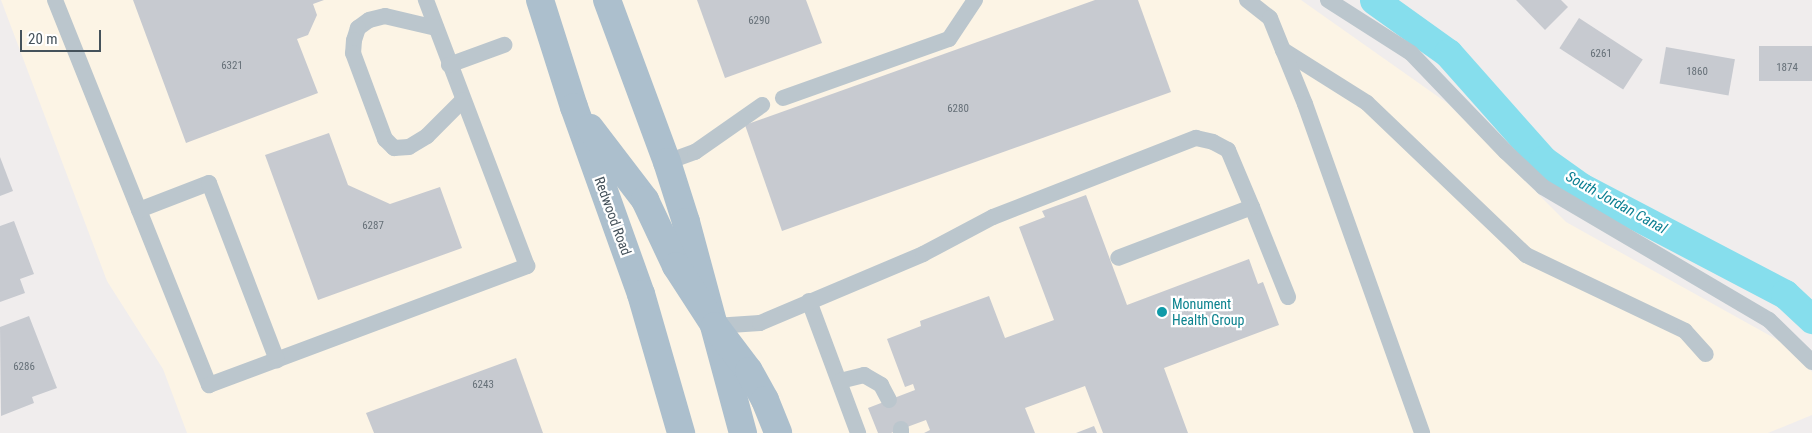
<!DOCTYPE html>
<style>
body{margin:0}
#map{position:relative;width:1812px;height:433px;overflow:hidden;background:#f0eded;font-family:"Roboto Condensed",sans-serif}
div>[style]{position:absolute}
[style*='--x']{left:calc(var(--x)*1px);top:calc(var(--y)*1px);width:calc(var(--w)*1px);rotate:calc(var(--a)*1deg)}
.commercial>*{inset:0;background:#fcf4e5}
.canal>*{height:29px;margin:-14.5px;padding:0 14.5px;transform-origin:14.5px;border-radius:14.5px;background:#86deed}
.building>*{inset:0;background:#c7cad0;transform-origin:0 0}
.lane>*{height:16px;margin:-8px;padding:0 8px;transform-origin:8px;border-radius:8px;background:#bbc6cd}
.primary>*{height:28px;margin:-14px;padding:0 14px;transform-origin:14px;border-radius:14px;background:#acbfcd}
.dots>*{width:14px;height:14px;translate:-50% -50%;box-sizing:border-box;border:2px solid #fff;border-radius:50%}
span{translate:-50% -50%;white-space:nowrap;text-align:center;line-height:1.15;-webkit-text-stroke:4.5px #fff;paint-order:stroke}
.number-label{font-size:11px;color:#667078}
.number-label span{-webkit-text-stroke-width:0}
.street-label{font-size:14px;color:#45525b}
.culture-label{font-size:14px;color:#0d838f}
.left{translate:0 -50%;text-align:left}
.water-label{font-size:15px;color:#0b7f92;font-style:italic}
.scale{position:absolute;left:20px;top:30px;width:81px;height:22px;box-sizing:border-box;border:2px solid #45525b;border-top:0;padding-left:6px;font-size:15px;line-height:18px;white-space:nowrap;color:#45525b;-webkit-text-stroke:4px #fff;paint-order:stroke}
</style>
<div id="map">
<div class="commercial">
<div style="clip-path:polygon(1px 0,1301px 0,1447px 103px,1566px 222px,1783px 343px,1812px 372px,1812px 415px,1768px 433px,187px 433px,163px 369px,107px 281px)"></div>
</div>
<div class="canal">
<div style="--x:1374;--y:0;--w:91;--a:35.6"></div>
<div style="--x:1448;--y:53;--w:143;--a:48.4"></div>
<div style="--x:1543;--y:160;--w:47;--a:35.4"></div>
<div style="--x:1581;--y:187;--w:230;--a:27.7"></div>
<div style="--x:1785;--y:294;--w:37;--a:43"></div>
</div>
<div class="building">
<div style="clip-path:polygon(133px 0,324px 0,313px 4px,317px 15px,308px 35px,297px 39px,318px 93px,186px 143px)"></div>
<div style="clip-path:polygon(697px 0,806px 0,822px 43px,725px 78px)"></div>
<div style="clip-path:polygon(1095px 0,1138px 0,1171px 92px,782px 231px,745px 125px)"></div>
<div style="clip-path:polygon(1516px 0,1561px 0,1568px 7px,1545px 30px)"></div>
<div style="left:1579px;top:18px;width:76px;height:36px;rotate:33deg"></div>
<div style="left:1812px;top:46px;width:35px;height:53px;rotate:90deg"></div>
<div style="left:1666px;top:47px;width:70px;height:37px;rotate:10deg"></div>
<div style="clip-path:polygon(329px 133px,348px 185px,390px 204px,440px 187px,462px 248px,318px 300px,265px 155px)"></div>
<div style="clip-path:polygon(0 157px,13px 191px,0 196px)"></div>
<div style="clip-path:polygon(1086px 195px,1127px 305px,1249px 259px,1258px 284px,1263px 282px,1279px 325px,1164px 368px,1188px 433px,1103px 433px,1085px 386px,1025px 408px,1035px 433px,924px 433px,930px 430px,926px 420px,891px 433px,878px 433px,868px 408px,915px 390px,913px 384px,905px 387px,887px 339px,921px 326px,920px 321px,989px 296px,1005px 338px,1054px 320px,1019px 227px,1045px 217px,1042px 211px)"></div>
<div style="clip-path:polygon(14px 221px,34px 274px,20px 279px,25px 293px,0 302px,0 226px)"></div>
<div style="clip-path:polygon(29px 316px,57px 388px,32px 397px,34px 403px,1px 416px,0 327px)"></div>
<div style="clip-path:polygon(516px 358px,543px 433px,374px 433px,366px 413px)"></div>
<div style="clip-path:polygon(1094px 426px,1097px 433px,1076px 433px)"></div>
</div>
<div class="lane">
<div style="--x:55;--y:0;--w:415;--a:68.2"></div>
<div style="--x:209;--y:385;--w:340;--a:-20.5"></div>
<div style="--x:527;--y:266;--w:285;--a:-110.8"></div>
<div style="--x:1247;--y:0;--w:29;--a:38"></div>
<div style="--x:1270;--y:18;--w:35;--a:68"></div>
<div style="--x:1283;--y:50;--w:99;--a:32.2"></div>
<div style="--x:1367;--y:103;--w:220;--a:43.7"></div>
<div style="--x:1526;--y:255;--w:176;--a:25.5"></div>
<div style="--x:1685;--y:331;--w:31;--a:48"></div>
<div style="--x:1328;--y:0;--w:98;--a:32.6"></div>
<div style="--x:1411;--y:53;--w:137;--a:46.2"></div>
<div style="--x:1506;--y:152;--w:51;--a:43.4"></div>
<div style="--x:1543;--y:187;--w:262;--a:30.5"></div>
<div style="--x:1769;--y:320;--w:60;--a:44.3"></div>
<div style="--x:436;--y:28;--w:52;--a:-166.8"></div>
<div style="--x:385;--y:16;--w:16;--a:166"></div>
<div style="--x:369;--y:20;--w:14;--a:144"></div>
<div style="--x:358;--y:28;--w:13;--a:108"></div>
<div style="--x:354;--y:40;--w:13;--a:94"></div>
<div style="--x:353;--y:53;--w:92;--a:69.6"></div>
<div style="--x:385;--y:139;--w:13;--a:45"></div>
<div style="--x:394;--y:148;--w:15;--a:-4"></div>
<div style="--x:409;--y:147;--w:21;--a:-31"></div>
<div style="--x:427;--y:136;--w:51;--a:-45"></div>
<div style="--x:1283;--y:50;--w:58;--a:67.8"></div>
<div style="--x:1305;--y:104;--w:349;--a:70.4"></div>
<div style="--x:449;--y:65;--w:59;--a:-20"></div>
<div style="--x:783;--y:98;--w:176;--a:-19.6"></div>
<div style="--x:949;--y:39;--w:47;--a:-56.3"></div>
<div style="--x:667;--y:162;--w:30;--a:-20"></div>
<div style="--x:695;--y:152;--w:82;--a:-35"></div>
<div style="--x:1252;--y:207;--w:97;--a:68.2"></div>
<div style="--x:139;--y:210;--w:75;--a:-21.1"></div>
<div style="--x:209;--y:183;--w:190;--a:69"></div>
<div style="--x:809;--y:301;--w:141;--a:69.6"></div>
<div style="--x:715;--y:326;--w:45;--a:-3.8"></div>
<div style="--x:760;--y:323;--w:177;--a:-22.9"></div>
<div style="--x:923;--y:254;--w:79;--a:-27.9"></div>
<div style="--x:993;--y:217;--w:218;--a:-21.3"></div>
<div style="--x:1196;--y:138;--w:17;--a:13"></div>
<div style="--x:1213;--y:142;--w:17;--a:28"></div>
<div style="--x:1228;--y:150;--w:62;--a:67.2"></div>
<div style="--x:1252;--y:207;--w:143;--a:159.2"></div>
<div style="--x:840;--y:381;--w:25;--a:-14"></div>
<div style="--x:864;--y:375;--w:20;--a:30"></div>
<div style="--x:881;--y:385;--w:17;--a:62"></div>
<div style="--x:901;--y:429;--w:4;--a:90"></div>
</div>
<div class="primary">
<div style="--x:540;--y:0;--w:112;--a:72.4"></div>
<div style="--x:574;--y:107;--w:199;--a:70.3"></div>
<div style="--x:641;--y:294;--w:145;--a:73.9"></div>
<div style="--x:607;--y:0;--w:173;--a:69.7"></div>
<div style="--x:667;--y:162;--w:63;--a:72.4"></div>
<div style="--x:686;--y:222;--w:219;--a:74.9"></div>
<div style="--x:590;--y:128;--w:91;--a:52.6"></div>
<div style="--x:645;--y:200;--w:73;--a:64.8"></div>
<div style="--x:676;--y:266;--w:72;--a:57"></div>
<div style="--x:715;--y:326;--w:56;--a:52.9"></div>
<div style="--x:749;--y:371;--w:33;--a:61"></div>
<div style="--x:765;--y:400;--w:35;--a:68"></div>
</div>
<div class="dots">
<div style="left:1162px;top:312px;background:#0f9aa8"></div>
</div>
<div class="number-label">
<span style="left:759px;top:21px">6290</span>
<span style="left:1601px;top:54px">6261</span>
<span style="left:232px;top:66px">6321</span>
<span style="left:1787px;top:68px">1874</span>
<span style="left:1697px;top:72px">1860</span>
<span style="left:958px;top:109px">6280</span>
<span style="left:373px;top:226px">6287</span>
<span style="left:24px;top:367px">6286</span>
<span style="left:483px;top:385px">6243</span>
</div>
<div class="street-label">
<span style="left:613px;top:216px;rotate:70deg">Redwood Road</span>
</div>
<div class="culture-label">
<span class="left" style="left:1172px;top:312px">Monument<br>Health Group</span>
</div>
<div class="water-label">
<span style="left:1616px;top:203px;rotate:29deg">South Jordan Canal</span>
</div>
<div class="scale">20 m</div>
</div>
